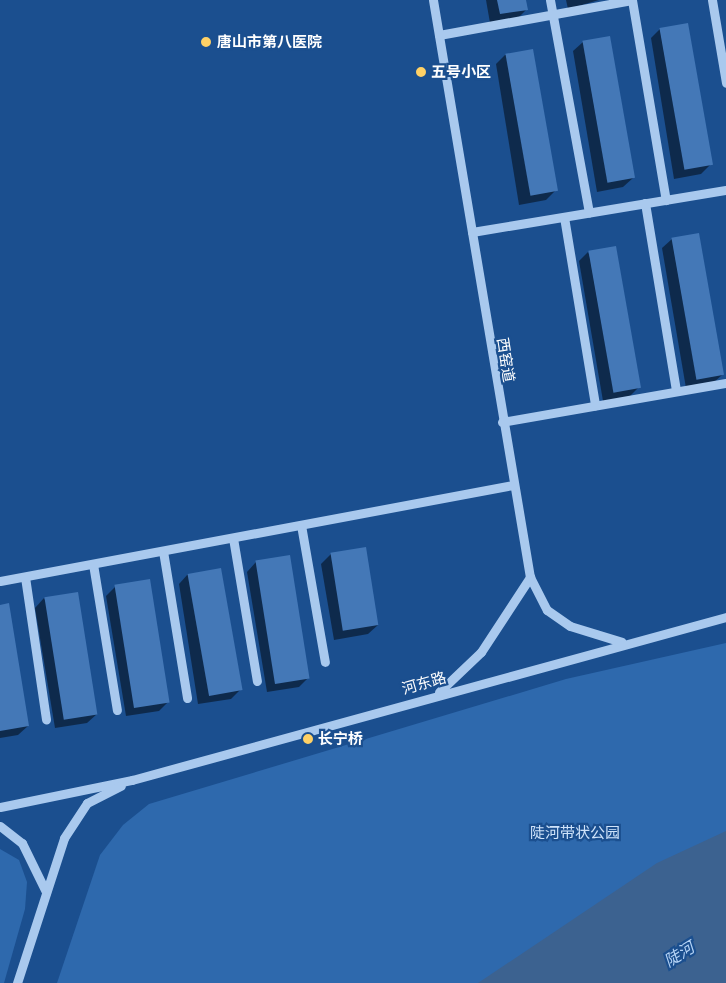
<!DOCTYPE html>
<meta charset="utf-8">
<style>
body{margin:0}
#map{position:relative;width:726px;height:983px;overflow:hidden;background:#1b4f8f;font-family:Ubuntu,"Noto Sans SC",sans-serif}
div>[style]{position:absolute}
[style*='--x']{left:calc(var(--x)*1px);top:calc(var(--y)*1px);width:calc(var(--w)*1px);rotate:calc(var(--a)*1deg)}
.green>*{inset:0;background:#2e69ad}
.water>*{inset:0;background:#3c6290}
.shadow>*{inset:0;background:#0007}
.building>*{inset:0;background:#4478b7;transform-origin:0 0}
.minor>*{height:9px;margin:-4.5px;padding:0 4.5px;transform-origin:4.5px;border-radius:4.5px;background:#a9c9ee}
.dots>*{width:14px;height:14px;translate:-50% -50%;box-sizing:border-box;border:2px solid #1b4f8f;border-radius:50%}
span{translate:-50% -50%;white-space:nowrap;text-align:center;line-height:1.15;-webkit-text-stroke:4.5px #1b4f8f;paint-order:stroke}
.poi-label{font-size:15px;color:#fff;font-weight:700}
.left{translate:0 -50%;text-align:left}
.street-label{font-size:15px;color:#fff}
.park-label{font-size:15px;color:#cfe3fa}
.water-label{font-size:16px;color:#b5d3f5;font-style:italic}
</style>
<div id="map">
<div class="green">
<div style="clip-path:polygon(726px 643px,726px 983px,57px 983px,100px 855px,123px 825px,149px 804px,566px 679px)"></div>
<div style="clip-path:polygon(0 849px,19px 860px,27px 882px,25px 909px,4px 983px,0 983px)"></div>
</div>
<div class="water">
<div style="clip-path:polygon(726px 831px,726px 983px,478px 983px,657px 863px)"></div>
</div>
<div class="shadow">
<div style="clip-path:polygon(486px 0,525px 0,527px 9px,517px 19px,490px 23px)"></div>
<div style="clip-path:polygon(566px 0,599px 0,568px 9px)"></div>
<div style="clip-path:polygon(660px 29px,710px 165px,701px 174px,674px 179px,651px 38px)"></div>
<div style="clip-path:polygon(583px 42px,633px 178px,623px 187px,597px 192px,573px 51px)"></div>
<div style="clip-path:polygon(532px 51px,555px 191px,546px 200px,519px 205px,496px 64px,505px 55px)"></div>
<div style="clip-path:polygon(672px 239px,722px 375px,712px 384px,686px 388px,662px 248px)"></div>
<div style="clip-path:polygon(588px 252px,639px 387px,629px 397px,603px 401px,579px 261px)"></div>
<div style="clip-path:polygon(331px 554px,378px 625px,368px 634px,334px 640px,321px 564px)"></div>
<div style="clip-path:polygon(256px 562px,309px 677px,299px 687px,267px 692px,247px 572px)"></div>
<div style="clip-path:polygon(188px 574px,240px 690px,231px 699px,198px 704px,179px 584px)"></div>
<div style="clip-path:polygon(116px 586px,168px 702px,159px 711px,126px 716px,106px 596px)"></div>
<div style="clip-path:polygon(44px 598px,97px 714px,87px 723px,55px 728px,35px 608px)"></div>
<div style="clip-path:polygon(0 606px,28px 726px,18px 735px,0 738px)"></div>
</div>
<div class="building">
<div style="clip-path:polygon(497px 0,526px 0,528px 10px,500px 14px)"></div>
<div style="left:688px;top:23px;width:144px;height:29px;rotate:80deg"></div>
<div style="left:610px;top:36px;width:144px;height:28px;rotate:80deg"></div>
<div style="left:533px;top:49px;width:144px;height:28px;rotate:80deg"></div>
<div style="left:699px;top:233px;width:144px;height:28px;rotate:80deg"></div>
<div style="left:616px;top:246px;width:144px;height:28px;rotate:80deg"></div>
<div style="left:366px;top:547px;width:79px;height:36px;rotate:81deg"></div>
<div style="left:290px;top:555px;width:125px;height:35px;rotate:81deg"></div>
<div style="left:221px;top:568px;width:124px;height:34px;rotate:80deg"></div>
<div style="left:150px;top:579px;width:125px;height:36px;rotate:81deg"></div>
<div style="left:78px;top:592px;width:124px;height:34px;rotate:81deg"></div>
<div style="clip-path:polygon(9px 603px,29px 726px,0 731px,0 605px)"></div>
</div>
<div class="minor">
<div style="--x:433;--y:0;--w:585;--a:80.46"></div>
<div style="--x:530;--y:577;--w:37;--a:63"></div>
<div style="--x:547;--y:610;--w:28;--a:35"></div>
<div style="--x:570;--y:626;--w:54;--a:17.1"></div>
<div style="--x:550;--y:0;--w:216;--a:79.6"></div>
<div style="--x:712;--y:0;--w:84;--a:80.4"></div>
<div style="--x:439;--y:35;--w:196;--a:-10.3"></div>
<div style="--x:632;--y:0;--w:203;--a:80.4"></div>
<div style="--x:645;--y:203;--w:190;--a:80.6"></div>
<div style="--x:564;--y:217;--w:191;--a:80.6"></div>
<div style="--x:472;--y:232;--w:257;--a:-9.4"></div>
<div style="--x:502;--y:422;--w:227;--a:-9.9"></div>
<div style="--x:301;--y:525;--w:139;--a:80.1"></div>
<div style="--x:233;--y:538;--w:145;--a:80.5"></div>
<div style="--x:163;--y:551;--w:149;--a:80.7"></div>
<div style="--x:93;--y:564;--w:148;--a:80.7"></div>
<div style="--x:25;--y:577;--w:144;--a:81.6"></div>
<div style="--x:0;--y:581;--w:522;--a:-10.6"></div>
<div style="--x:439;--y:692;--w:58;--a:-43.6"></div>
<div style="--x:481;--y:652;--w:90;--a:-56.8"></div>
<div style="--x:0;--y:807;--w:135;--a:-11.6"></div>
<div style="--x:132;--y:780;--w:616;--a:-15.34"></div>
<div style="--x:0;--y:826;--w:28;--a:38"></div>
<div style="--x:22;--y:843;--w:55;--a:63.9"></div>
<div style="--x:17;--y:983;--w:152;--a:-72"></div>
<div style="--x:64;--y:838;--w:42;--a:-56.7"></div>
<div style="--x:87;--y:803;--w:38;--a:-27"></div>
</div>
<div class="dots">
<div style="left:206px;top:42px;background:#ffd166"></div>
<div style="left:421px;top:72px;background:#ffd166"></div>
<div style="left:308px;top:739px;background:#ffd166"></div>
</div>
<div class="poi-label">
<span class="left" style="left:217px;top:42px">唐山市第八医院</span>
<span class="left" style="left:431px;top:72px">五号小区</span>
<span class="left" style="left:318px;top:739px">长宁桥</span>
</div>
<div class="street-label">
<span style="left:506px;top:360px;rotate:81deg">西窑道</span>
<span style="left:424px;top:683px;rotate:-16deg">河东路</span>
</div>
<div class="park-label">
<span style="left:575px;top:833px">陡河带状公园</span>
</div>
<div class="water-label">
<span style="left:679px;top:954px;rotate:-32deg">陡河</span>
</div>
</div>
